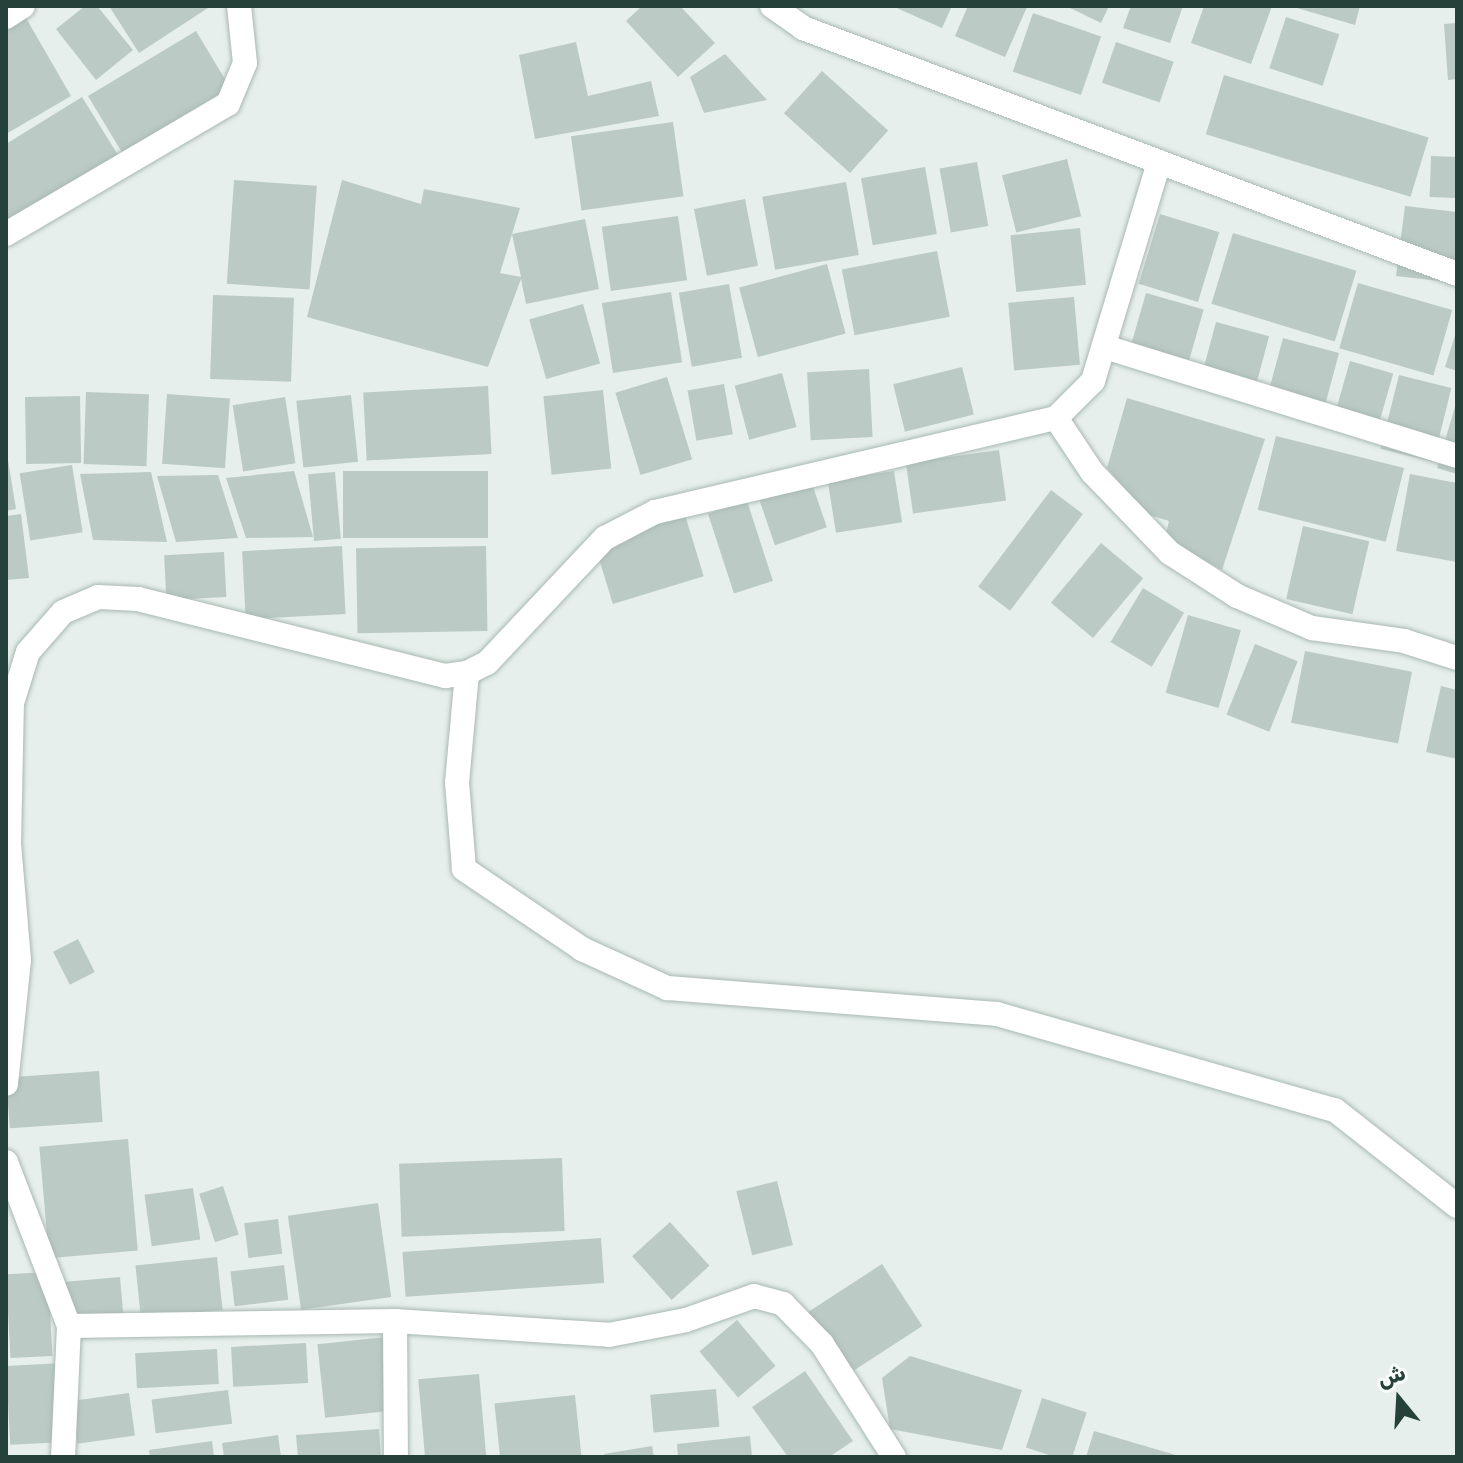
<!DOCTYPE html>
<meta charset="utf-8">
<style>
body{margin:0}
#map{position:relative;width:1463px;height:1463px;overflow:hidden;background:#e6efeb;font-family:Rubik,Cairo,sans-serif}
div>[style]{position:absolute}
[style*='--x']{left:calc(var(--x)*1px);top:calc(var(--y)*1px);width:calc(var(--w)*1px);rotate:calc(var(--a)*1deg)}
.building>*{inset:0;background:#bbcac4;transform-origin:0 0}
.roads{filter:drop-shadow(0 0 2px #a8b8b2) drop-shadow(0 0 2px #a8b8b2)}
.street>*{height:24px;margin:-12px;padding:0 12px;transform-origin:12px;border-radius:12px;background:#fff}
span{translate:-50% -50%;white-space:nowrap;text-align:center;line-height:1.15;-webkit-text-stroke:6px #f7fbf9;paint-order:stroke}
.frame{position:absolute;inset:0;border:8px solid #24423a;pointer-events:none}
.north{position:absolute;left:1359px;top:1359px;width:80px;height:80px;-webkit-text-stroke:6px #f7fbf9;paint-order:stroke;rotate:342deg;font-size:22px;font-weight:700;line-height:32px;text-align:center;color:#24423a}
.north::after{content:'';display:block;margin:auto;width:28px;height:36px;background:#24423a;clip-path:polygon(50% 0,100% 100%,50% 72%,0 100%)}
</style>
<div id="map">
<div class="building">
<div style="clip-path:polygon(85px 6px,97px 6px,133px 50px,96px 80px,56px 29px)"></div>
<div style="clip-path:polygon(109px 6px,211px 6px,139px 53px)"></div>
<div style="clip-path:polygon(642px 6px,680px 6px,715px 43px,678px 77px,626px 21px)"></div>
<div style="clip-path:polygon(892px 6px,952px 6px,942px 28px)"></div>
<div style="clip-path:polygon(968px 6px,1027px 7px,1005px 57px,955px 36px)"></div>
<div style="clip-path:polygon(1066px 6px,1109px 6px,1101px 23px)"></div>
<div style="clip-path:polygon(1131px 6px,1183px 6px,1170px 43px,1123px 28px)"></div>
<div style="clip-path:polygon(1204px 6px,1272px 6px,1251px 64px,1191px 43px)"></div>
<div style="clip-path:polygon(1290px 6px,1360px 6px,1355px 25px)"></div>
<div style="left:1033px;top:13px;width:72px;height:62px;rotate:19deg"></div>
<div style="left:1286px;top:17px;width:56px;height:54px;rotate:18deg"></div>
<div style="clip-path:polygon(26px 18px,71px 96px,6px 134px,6px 30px)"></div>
<div style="clip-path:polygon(1457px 23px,1457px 79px,1448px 80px,1444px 24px)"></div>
<div style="left:196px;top:31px;width:66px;height:126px;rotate:59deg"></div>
<div style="clip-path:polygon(576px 42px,588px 96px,651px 81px,659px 116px,535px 139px,519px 55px)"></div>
<div style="left:1116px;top:42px;width:61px;height:43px;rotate:19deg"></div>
<div style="clip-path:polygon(725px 54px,767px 100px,704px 113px,690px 77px)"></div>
<div style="left:822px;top:71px;width:89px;height:57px;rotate:42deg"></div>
<div style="left:1224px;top:75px;width:214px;height:62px;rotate:17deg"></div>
<div style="clip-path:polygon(82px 97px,118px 155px,6px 223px,6px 144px)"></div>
<div style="left:673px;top:122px;width:75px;height:103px;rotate:82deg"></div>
<div style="left:1431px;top:156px;width:26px;height:41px;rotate:2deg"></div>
<div style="left:1067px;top:159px;width:59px;height:67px;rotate:76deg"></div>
<div style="left:977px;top:162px;width:65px;height:38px;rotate:80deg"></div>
<div style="left:925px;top:167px;width:68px;height:65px;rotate:80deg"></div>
<div style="left:234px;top:180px;width:83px;height:104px;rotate:4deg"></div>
<div style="clip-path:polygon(evenodd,342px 180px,421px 204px,424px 189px,520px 208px,512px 234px,585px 219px,599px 289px,526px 304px,521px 279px,488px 367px,307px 317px,342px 180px,512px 234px,521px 277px,500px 273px,512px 234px)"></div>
<div style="left:846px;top:182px;width:74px;height:85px;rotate:80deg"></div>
<div style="left:745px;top:199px;width:68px;height:52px;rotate:79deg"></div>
<div style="clip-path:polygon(1405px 206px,1457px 212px,1457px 283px,1396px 276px)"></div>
<div style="left:1160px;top:214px;width:62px;height:73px;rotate:17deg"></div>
<div style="left:678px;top:216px;width:65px;height:77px;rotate:82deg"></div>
<div style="left:1080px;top:228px;width:57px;height:70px;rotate:84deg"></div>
<div style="left:1233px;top:233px;width:129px;height:74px;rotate:17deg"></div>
<div style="left:937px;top:251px;width:67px;height:97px;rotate:79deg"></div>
<div style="left:827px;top:264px;width:72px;height:91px;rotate:75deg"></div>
<div style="left:1358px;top:283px;width:98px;height:68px;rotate:16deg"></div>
<div style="left:729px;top:284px;width:75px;height:51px;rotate:80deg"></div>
<div style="left:671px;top:292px;width:71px;height:70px;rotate:81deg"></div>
<div style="left:1146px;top:293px;width:60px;height:68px;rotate:16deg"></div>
<div style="left:213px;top:295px;width:81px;height:84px;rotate:2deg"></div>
<div style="left:1074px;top:297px;width:68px;height:66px;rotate:85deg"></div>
<div style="left:583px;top:304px;width:62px;height:56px;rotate:74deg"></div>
<div style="left:1216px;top:322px;width:55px;height:56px;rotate:15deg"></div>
<div style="clip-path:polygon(1457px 329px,1457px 371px,1445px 367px)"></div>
<div style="left:1283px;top:338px;width:58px;height:73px;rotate:15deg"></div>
<div style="left:1350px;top:361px;width:45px;height:65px;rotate:16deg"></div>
<div style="left:962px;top:367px;width:49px;height:71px;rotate:76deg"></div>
<div style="left:869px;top:369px;width:68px;height:62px;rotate:87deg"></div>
<div style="left:782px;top:373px;width:56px;height:49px;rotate:75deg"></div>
<div style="left:1399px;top:375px;width:54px;height:76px;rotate:14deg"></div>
<div style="left:667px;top:377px;width:86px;height:54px;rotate:73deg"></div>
<div style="left:724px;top:384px;width:51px;height:37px;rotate:80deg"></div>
<div style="left:488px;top:386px;width:68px;height:125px;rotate:87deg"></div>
<div style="left:603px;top:390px;width:79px;height:60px;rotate:84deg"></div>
<div style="left:86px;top:392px;width:63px;height:72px;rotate:2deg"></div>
<div style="left:167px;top:394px;width:63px;height:70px;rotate:4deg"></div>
<div style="left:351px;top:395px;width:67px;height:55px;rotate:84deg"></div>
<div style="left:80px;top:396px;width:67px;height:55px;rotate:89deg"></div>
<div style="left:285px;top:397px;width:67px;height:53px;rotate:81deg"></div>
<div style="clip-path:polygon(1127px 398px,1265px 439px,1222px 570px,1165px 538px,1169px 521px,1146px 514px,1107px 468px)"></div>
<div style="clip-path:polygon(1457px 400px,1457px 474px,1437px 468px)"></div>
<div style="left:1276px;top:436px;width:132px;height:76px;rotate:14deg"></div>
<div style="left:999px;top:450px;width:51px;height:94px;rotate:82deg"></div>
<div style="clip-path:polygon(8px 460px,16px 509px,6px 511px,6px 461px)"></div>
<div style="left:72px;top:465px;width:68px;height:53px;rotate:81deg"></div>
<div style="clip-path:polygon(294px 471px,313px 537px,246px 538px,226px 478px)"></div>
<div style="left:343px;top:471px;width:145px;height:67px"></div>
<div style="left:894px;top:471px;width:52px;height:67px;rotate:81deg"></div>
<div style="clip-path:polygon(151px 472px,167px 542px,93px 540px,80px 474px)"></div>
<div style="left:335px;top:472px;width:67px;height:27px;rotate:85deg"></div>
<div style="clip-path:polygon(1410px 474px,1457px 483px,1457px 562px,1396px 551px)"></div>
<div style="clip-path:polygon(218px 475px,238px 538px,176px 542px,157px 476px)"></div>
<div style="left:811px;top:481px;width:49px;height:55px;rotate:71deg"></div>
<div style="left:1051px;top:490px;width:40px;height:121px;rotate:37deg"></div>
<div style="left:747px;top:501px;width:84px;height:41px;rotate:72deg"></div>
<div style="clip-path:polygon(21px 514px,29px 578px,6px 580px,6px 516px)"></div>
<div style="left:685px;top:515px;width:64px;height:95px;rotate:73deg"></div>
<div style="left:1303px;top:526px;width:68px;height:75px;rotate:13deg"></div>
<div style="left:1101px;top:543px;width:55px;height:78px;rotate:40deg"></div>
<div style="left:342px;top:546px;width:68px;height:100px;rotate:87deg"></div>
<div style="left:486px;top:546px;width:85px;height:130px;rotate:89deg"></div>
<div style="left:224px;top:552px;width:45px;height:60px;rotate:87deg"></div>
<div style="left:1143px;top:588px;width:48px;height:63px;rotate:31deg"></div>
<div style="left:1188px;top:615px;width:55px;height:81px;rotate:16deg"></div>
<div style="left:1255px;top:644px;width:46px;height:76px;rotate:22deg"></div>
<div style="left:1305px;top:651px;width:109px;height:73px;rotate:11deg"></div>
<div style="clip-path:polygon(1441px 686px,1457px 690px,1457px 759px,1426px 752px)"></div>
<div style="left:78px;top:939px;width:37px;height:28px;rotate:63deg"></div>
<div style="left:99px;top:1071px;width:51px;height:93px;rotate:86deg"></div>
<div style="left:128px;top:1139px;width:112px;height:89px;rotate:85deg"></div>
<div style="left:562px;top:1158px;width:73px;height:163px;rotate:88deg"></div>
<div style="left:777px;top:1181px;width:66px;height:42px;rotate:76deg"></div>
<div style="left:223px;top:1186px;width:51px;height:25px;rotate:72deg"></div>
<div style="left:193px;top:1188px;width:52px;height:49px;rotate:82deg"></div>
<div style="left:378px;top:1203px;width:95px;height:91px;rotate:82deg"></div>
<div style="left:278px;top:1219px;width:35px;height:34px;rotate:83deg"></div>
<div style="left:670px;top:1222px;width:59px;height:51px;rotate:48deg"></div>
<div style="left:601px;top:1238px;width:45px;height:199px;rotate:86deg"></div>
<div style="left:217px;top:1257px;width:53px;height:82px;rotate:84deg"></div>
<div style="left:882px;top:1264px;width:74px;height:89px;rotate:57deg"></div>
<div style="left:284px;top:1265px;width:35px;height:54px;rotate:83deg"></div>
<div style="left:48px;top:1272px;width:84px;height:42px;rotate:87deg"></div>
<div style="left:120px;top:1277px;width:37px;height:57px;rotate:85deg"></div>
<div style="left:737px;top:1320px;width:60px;height:49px;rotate:50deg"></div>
<div style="left:395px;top:1336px;width:74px;height:78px;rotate:84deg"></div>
<div style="left:306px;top:1343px;width:40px;height:75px;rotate:87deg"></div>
<div style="left:217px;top:1349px;width:35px;height:82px;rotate:87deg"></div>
<div style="clip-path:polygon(910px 1356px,1022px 1390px,1002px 1450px,890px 1429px,882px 1378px)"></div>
<div style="left:63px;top:1363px;width:79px;height:57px;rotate:87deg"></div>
<div style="clip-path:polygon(805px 1371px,853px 1441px,829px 1457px,788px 1457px,752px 1407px)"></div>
<div style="left:479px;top:1374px;width:83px;height:61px;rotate:85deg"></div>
<div style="left:716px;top:1389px;width:38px;height:66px;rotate:85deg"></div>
<div style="left:228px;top:1390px;width:34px;height:77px;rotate:83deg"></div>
<div style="left:129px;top:1393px;width:43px;height:58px;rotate:82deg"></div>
<div style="left:575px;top:1395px;width:62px;height:81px;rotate:84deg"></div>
<div style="left:1042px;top:1398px;width:47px;height:52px;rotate:18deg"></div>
<div style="clip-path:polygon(379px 1429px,381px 1457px,298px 1457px,296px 1435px)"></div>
<div style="clip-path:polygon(1094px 1431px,1179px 1456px,1179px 1457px,1086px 1457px)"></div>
<div style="clip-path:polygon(278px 1435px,281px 1457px,224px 1457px,222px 1443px)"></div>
<div style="clip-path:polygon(750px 1436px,752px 1457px,678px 1457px,677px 1444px)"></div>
<div style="clip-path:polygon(212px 1441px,214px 1457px,150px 1457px,149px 1450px)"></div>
<div style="clip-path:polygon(652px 1446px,654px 1457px,605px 1457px,604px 1454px)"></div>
</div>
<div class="roads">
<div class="street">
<div style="--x:772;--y:6;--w:38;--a:35"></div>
<div style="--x:803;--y:28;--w:699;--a:20.61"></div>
<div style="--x:6;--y:17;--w:20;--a:-33"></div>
<div style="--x:6;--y:234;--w:257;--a:-30.4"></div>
<div style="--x:228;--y:104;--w:44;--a:-67.5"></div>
<div style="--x:245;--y:63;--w:57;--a:-96"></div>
<div style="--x:1105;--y:347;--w:368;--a:17.2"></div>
<div style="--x:1056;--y:418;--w:65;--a:56.3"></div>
<div style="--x:1092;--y:472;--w:112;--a:46.1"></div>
<div style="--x:1170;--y:553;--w:80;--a:32.7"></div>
<div style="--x:1237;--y:596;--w:82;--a:23.1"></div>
<div style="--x:1312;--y:628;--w:93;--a:8"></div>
<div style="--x:1404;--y:641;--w:56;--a:17.8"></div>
<div style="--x:467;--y:673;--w:109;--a:95.2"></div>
<div style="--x:457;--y:782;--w:87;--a:85.4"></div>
<div style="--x:464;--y:869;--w:143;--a:34.1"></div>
<div style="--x:582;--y:949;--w:94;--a:24.6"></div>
<div style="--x:667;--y:988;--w:331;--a:4.5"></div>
<div style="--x:997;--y:1014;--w:351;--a:15.9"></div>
<div style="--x:1335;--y:1110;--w:155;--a:38.2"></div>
<div style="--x:6;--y:1084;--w:125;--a:-84"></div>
<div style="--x:19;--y:960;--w:116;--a:-94.9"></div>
<div style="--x:9;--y:844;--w:141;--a:-88.8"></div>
<div style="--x:12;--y:703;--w:53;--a:-72.6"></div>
<div style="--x:28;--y:652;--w:53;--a:-48.8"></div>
<div style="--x:63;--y:612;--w:38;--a:-23"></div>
<div style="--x:98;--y:597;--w:40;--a:2.9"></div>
<div style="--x:138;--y:599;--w:317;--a:14.1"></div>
<div style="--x:445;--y:676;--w:22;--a:-8"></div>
<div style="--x:467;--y:673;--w:22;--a:-27"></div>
<div style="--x:487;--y:663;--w:172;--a:-46.7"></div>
<div style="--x:605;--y:538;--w:56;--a:-27.5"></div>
<div style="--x:655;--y:512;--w:412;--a:-13.2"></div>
<div style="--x:1056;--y:418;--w:52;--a:-45"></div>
<div style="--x:1093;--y:381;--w:229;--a:-73.2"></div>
<div style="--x:6;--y:1162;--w:176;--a:69"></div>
<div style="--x:69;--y:1326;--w:131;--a:92.6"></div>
<div style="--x:395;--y:1321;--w:136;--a:89.6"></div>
<div style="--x:69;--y:1326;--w:326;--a:-0.9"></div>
<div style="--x:395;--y:1321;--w:214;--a:3.7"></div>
<div style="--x:609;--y:1335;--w:78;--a:-11"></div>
<div style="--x:686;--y:1320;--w:72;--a:-19.4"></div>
<div style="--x:754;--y:1296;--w:30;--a:15"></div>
<div style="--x:783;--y:1304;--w:56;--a:45.7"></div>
<div style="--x:822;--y:1344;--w:134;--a:57.5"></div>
</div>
</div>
<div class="frame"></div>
<div class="north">ش</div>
</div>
